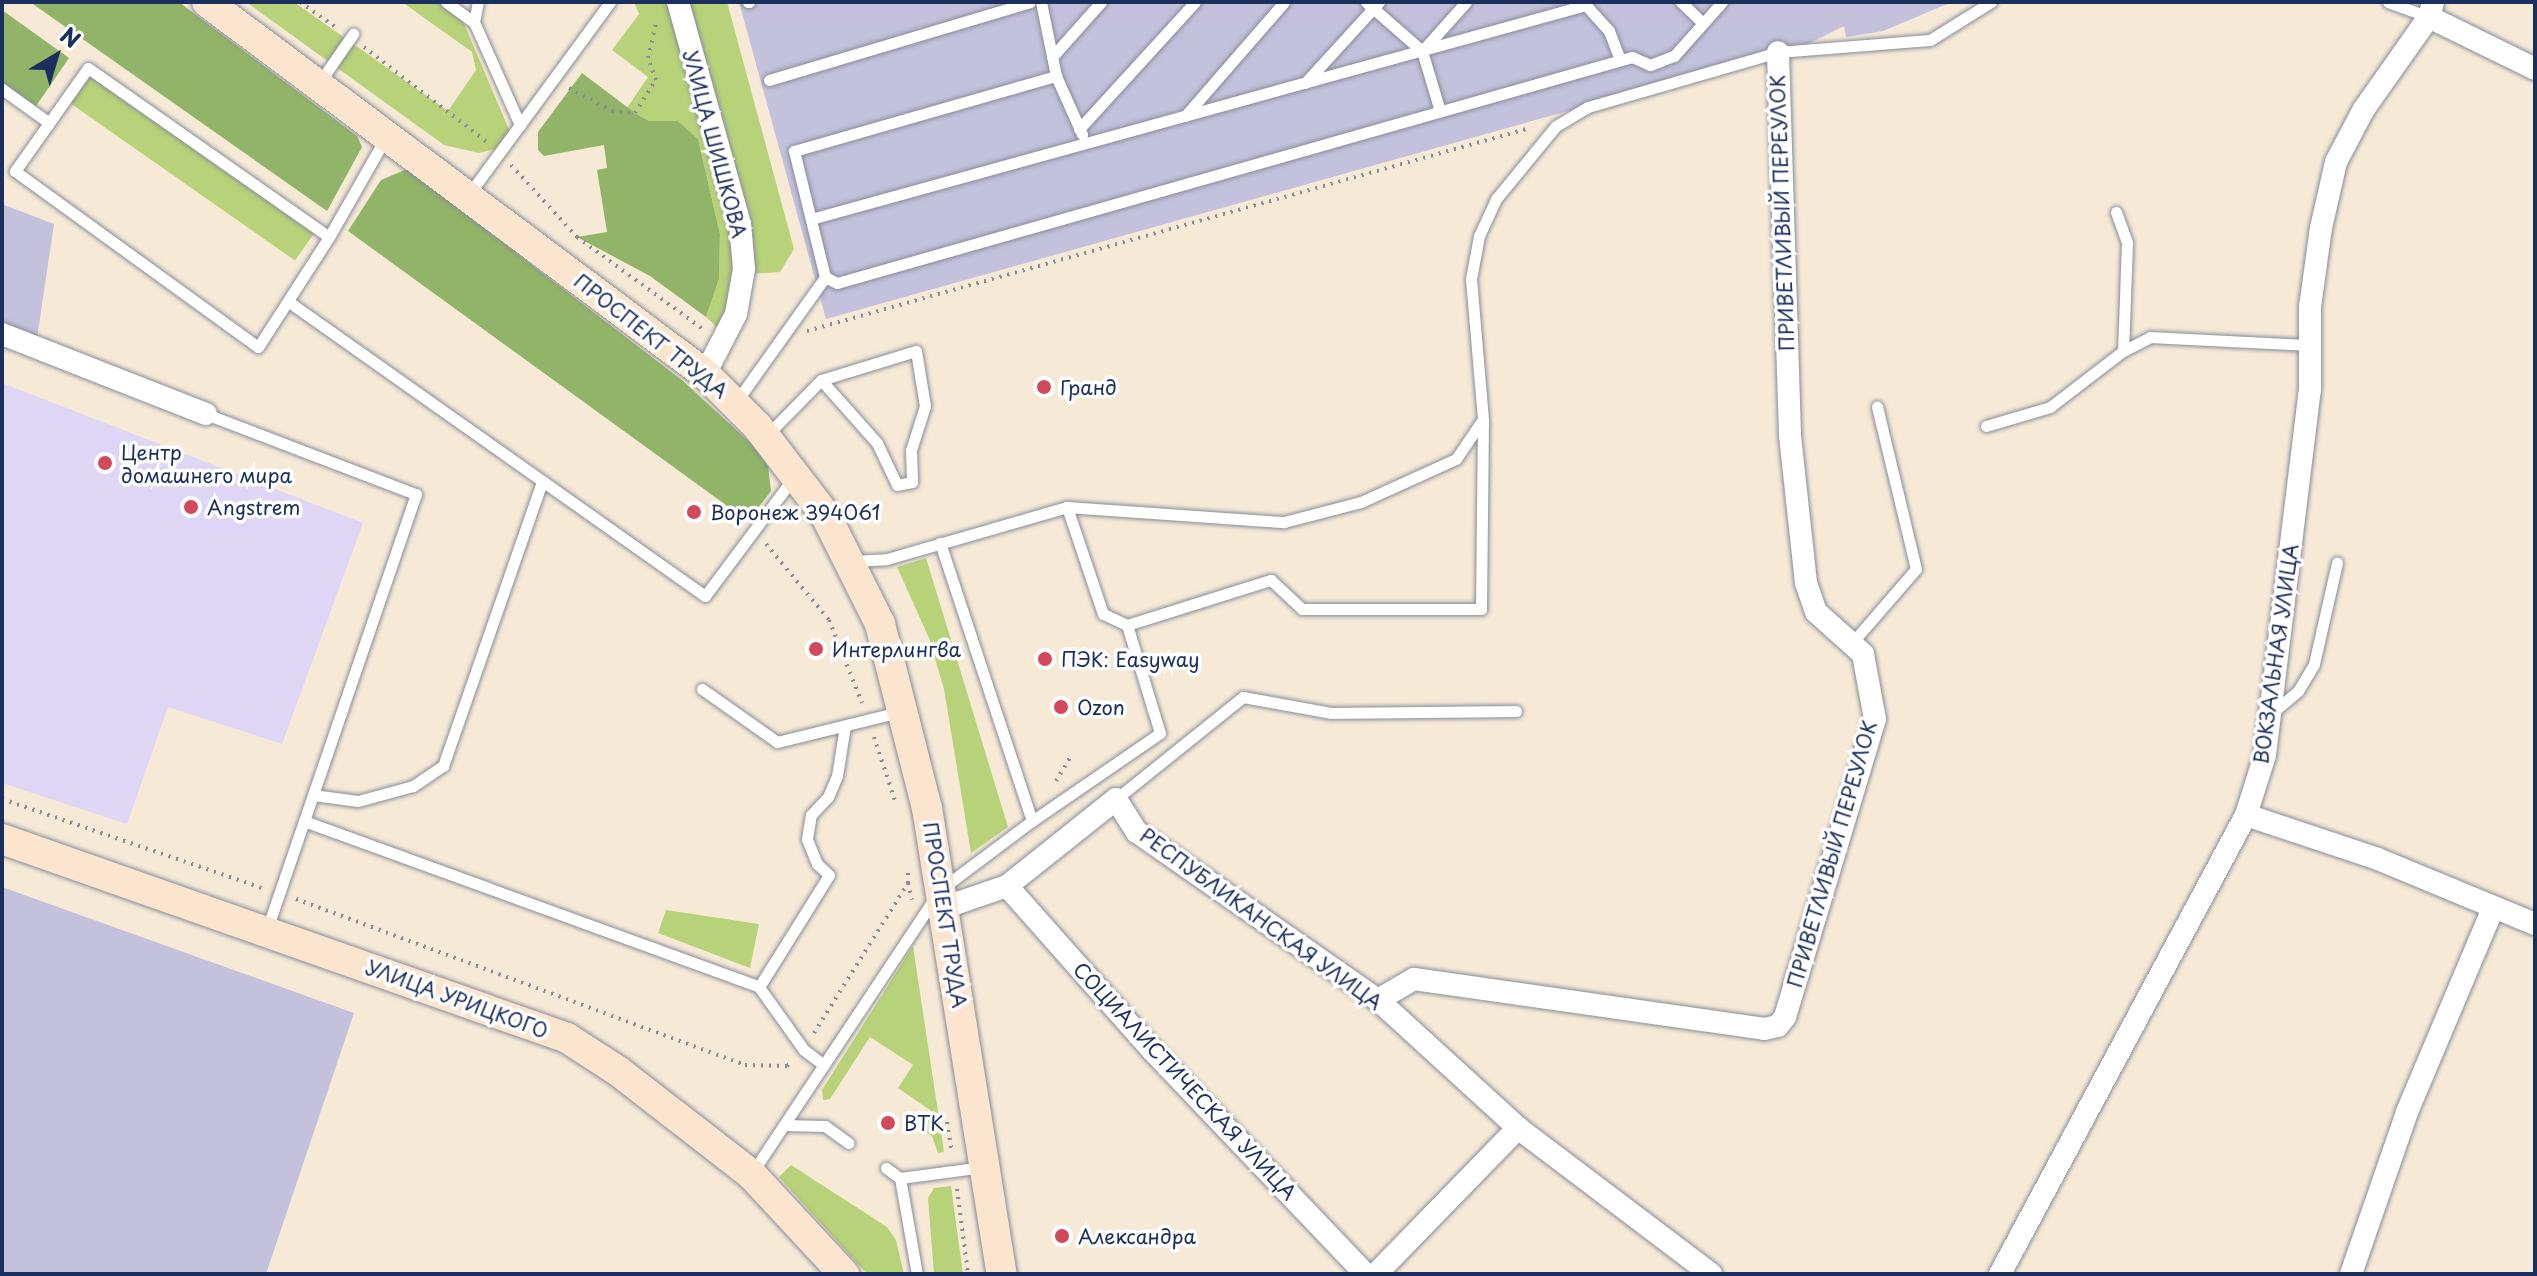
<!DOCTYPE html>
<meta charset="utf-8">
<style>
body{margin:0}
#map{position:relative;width:2537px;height:1276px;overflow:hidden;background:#f6ead7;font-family:"Playpen Sans",sans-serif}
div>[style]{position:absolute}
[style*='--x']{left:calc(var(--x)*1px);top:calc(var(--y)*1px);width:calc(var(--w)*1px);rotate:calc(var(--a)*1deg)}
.built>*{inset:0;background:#dfd5f5}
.industrial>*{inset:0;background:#c3c1db}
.green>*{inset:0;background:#b7d278;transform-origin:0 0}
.forest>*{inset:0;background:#91b468}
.path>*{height:4px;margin-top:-2px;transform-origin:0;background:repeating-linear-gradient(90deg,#888c9a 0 2px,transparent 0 8px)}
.roads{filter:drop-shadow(0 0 2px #888c9a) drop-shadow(0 0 2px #888c9a)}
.lane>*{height:11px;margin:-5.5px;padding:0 5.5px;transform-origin:5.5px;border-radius:5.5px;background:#fff}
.street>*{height:22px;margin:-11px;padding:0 11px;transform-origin:11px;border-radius:11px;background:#fff}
.secondary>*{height:30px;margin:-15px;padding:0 15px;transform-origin:15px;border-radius:15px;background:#fbe5cf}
.dots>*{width:22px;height:22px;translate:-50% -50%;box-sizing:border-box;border:4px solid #fff;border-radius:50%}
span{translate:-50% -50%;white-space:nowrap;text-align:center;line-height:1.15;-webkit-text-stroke:7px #fff;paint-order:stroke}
.street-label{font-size:20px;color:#1b2f5e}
.poi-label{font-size:20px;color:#1b2f5e}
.left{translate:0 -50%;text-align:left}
.frame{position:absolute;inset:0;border:4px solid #1b2f5e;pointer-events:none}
.north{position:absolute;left:16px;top:16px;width:80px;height:80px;-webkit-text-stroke:6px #fff;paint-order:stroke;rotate:38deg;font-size:22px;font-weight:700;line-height:32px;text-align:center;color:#1b2f5e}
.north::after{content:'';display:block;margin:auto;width:28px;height:36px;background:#1b2f5e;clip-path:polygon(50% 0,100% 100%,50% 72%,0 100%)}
</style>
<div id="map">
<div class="built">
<div style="clip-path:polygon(2px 383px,363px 523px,282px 744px,168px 707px,127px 824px,2px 783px)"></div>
</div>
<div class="industrial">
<div style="clip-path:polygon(739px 2px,1952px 2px,1883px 31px,1846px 37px,1844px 26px,1810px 43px,826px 319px)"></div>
<div style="clip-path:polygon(2px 204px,54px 224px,37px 338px,2px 325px)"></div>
<div style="clip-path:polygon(2px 887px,354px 1013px,266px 1274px,2px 1274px)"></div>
</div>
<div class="green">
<div style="clip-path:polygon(246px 2px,294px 2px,448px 111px,476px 70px,472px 52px,402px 2px,446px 2px,459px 12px,510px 132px,495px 149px,479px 153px,444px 145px)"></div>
<div style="clip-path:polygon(634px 2px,678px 2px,744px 269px,719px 329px,706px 317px,719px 279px,720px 234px,698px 139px,678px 121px,649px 121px,627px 108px,648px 77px,612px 50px,639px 14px)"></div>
<div style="clip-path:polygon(687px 2px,727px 2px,794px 249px,780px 272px,750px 274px)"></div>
<div style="left:88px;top:68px;width:280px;height:39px;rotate:35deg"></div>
<div style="clip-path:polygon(926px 558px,1008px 827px,971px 853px,944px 689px,929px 638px,897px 567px)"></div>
<div style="clip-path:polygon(666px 910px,759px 924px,750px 968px,658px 933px)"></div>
<div style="clip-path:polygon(913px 946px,944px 1152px,938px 1153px,932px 1136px,922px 1129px,933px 1112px,898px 1088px,913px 1065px,870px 1037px,830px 1099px,823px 1100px,822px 1090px)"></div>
<div style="clip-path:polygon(791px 1165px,887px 1227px,896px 1240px,904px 1274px,867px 1274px,779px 1177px)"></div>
<div style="clip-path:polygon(951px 1186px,963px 1274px,934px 1274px,928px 1198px,934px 1188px)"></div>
</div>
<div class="forest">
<div style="clip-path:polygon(30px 2px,179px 2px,357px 136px,362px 147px,327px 211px)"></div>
<div style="clip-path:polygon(2px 10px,69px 58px,36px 106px,2px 82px)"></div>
<div style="clip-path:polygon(582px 73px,635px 113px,649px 121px,678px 121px,698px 139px,720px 234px,719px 279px,706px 317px,650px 276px,577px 237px,607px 232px,597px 170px,607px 168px,604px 145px,544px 156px,538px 150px,538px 132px)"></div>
<div style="clip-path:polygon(407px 169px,683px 381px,756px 448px,768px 466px,771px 491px,748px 521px,348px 231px,381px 180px)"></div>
</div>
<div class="path">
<div style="--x:300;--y:2;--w:45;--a:35.1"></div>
<div style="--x:364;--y:47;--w:155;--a:37.7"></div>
<div style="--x:569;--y:88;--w:49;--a:28.1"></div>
<div style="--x:612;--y:111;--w:23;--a:5"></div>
<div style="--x:635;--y:113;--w:39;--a:-58"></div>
<div style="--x:656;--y:80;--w:23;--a:-110"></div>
<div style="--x:648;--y:58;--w:39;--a:-77"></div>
<div style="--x:511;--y:165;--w:98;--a:47.5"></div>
<div style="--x:577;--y:237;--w:157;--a:36.2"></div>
<div style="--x:807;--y:331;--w:751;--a:-15.68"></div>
<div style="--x:766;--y:544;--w:99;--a:50.3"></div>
<div style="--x:829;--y:620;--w:89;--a:68.3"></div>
<div style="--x:874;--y:737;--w:67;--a:71.8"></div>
<div style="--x:1056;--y:781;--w:27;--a:-59"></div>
<div style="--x:2;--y:799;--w:278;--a:18.9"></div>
<div style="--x:908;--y:883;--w:17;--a:77"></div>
<div style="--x:296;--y:899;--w:479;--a:20.3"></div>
<div style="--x:745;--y:1065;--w:42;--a:1.4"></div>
<div style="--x:787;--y:1066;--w:6;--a:-39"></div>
<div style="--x:814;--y:1033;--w:177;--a:-57.9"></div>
<div style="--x:908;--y:883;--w:11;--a:-90"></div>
<div style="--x:947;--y:1122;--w:30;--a:81"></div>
<div style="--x:957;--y:1189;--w:86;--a:82.6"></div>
</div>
<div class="roads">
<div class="lane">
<div style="--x:446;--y:2;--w:34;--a:36"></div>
<div style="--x:474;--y:22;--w:113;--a:65.9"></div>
<div style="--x:748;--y:2;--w:1;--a:0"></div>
<div style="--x:1041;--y:2;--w:76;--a:78.5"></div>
<div style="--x:1056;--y:76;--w:64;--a:65.9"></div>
<div style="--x:1366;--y:2;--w:74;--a:41.2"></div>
<div style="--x:1422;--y:51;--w:63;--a:73.3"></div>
<div style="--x:1583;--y:2;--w:39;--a:48"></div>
<div style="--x:1609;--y:31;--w:31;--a:69"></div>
<div style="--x:1681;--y:2;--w:30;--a:44"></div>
<div style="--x:2388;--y:2;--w:44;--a:20.1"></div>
<div style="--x:474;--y:22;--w:20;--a:-79"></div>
<div style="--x:1424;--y:49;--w:63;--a:-48.2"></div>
<div style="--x:1052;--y:57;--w:74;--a:-48.3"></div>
<div style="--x:769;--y:80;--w:272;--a:-16.6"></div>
<div style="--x:319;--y:83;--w:60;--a:-55.2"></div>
<div style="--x:1305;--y:83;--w:110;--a:-47.6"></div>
<div style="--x:2;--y:89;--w:57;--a:35.7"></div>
<div style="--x:1185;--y:116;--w:151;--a:-49"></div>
<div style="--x:1079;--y:129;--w:172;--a:-47.6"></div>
<div style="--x:469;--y:194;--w:238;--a:-53.7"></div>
<div style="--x:2116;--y:212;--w:33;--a:70"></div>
<div style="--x:2127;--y:243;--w:108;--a:92.1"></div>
<div style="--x:811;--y:219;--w:804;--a:-15.44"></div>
<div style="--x:329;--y:237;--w:131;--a:122.8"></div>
<div style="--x:258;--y:347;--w:300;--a:-144.1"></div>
<div style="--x:15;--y:171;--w:126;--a:-54.7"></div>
<div style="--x:88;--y:68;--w:294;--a:35"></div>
<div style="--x:329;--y:237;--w:113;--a:-60.3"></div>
<div style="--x:825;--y:277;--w:13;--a:27"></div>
<div style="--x:837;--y:283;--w:826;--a:-15.87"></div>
<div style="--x:1632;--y:57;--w:20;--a:24"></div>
<div style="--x:1650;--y:65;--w:26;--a:-21"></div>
<div style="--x:1674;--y:56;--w:72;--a:-48.4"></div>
<div style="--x:289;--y:302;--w:509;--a:35.25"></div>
<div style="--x:705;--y:596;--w:149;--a:-53.2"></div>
<div style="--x:736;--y:402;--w:153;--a:-54.5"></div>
<div style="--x:825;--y:277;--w:130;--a:-103.8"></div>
<div style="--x:794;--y:151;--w:273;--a:-16"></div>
<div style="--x:206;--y:414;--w:225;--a:20.9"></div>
<div style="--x:416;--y:494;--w:462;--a:108.9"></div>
<div style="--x:1986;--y:426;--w:67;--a:-16.5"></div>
<div style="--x:2050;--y:407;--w:92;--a:-37.5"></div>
<div style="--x:2123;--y:351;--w:30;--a:-27"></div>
<div style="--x:2150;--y:337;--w:160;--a:2.9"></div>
<div style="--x:766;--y:436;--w:78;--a:-45.5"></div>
<div style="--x:821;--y:380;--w:99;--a:-17"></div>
<div style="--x:916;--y:351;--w:56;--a:80.7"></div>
<div style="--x:925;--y:406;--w:46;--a:107.7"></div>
<div style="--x:911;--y:450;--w:32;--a:88"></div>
<div style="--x:912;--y:482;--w:15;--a:169"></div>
<div style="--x:897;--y:485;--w:47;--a:-115.5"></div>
<div style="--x:877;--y:443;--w:84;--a:-131.6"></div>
<div style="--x:852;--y:561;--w:35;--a:-3"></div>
<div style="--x:887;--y:559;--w:187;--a:-16.1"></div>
<div style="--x:1067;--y:507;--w:218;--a:4"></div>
<div style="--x:1284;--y:522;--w:80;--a:-14.6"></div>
<div style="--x:1361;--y:502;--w:104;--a:-24.4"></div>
<div style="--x:1456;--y:459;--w:48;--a:-56"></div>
<div style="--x:1483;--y:419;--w:141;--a:-94.9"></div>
<div style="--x:1471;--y:279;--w:44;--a:-79.5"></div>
<div style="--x:1479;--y:236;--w:41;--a:-65.3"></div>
<div style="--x:1496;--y:199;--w:94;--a:-50.6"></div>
<div style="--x:1556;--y:126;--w:37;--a:-31"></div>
<div style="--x:1588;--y:107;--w:198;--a:-16.1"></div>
<div style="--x:1778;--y:52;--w:152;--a:-4.5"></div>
<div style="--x:1930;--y:40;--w:72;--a:-31.9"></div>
<div style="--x:1127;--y:625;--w:151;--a:-17.4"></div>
<div style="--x:1271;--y:580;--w:42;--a:43.1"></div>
<div style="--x:1302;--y:609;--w:179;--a:0"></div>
<div style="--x:1481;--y:609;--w:189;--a:-89.4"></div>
<div style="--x:1851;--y:644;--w:99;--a:-49.1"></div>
<div style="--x:1916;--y:569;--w:167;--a:-103.5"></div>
<div style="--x:702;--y:689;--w:92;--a:35.2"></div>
<div style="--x:777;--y:742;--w:126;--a:-13.8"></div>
<div style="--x:2273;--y:712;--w:33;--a:-40"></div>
<div style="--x:2298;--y:691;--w:31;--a:-59"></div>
<div style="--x:2314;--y:664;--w:104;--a:-77.2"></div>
<div style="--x:313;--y:795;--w:45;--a:7.6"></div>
<div style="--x:358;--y:801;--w:57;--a:-15.3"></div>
<div style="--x:413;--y:786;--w:36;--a:-34"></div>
<div style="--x:443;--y:766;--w:302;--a:-70.8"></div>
<div style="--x:1116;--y:799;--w:163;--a:-38.8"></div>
<div style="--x:1243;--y:697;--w:89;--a:10.3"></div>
<div style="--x:1331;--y:713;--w:185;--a:-0.6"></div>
<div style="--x:304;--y:821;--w:484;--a:20"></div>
<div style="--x:759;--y:987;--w:77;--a:54.5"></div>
<div style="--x:804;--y:1050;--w:25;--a:37"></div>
<div style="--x:1032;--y:821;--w:155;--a:-34.5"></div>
<div style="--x:1160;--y:733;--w:113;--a:-107"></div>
<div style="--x:1127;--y:625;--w:26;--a:-155"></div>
<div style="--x:1103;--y:614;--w:113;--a:-108.6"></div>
<div style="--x:759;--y:987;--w:132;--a:-58"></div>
<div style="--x:829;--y:875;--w:16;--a:-137"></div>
<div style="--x:817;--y:864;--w:27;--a:-112"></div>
<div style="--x:807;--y:839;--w:24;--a:-81"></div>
<div style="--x:811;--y:815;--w:25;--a:-47"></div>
<div style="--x:828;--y:797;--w:23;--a:-67"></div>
<div style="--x:837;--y:776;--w:51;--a:-80.9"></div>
<div style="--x:784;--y:1125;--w:41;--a:1.4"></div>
<div style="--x:825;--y:1126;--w:29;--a:36"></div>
<div style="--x:886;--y:1168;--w:17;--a:36"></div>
<div style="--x:900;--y:1178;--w:97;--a:80"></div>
<div style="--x:752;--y:1173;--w:341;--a:-56.4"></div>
<div style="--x:941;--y:889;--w:114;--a:-36.8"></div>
<div style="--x:1032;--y:821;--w:293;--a:-108.3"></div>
<div style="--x:900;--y:1178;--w:84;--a:-7.5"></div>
</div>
<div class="street">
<div style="--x:678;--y:2;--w:230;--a:74.4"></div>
<div style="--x:740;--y:224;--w:45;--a:84.9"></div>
<div style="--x:744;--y:269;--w:46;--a:100.1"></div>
<div style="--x:736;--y:314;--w:68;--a:117.3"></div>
<div style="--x:2429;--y:17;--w:118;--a:26.1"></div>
<div style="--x:2;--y:334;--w:219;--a:21.4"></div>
<div style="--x:2246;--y:815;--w:139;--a:18.4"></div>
<div style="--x:2378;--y:859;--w:170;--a:22.5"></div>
<div style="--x:1007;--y:886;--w:220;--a:48.5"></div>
<div style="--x:1153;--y:1051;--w:308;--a:46.4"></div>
<div style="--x:943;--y:908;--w:68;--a:-19"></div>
<div style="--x:1007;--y:886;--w:139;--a:-38.6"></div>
<div style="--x:1116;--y:799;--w:39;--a:58"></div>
<div style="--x:1137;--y:832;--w:294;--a:34.9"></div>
<div style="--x:1378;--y:1000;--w:190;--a:42.4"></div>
<div style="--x:1518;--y:1128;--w:242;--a:37.1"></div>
<div style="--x:1378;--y:1000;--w:42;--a:-30.3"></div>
<div style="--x:1414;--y:979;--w:354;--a:8.1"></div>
<div style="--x:1764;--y:1029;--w:14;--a:-12"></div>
<div style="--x:1778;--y:1026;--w:11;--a:-52"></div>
<div style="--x:1785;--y:1017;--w:311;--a:-73.2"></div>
<div style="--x:1875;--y:719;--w:66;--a:-100.5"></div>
<div style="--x:1863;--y:654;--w:63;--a:-138.2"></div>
<div style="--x:1816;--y:612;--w:31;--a:-109"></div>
<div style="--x:1806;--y:583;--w:149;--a:-96.2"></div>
<div style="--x:1790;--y:435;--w:383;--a:-91.8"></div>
<div style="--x:1376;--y:1274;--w:204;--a:-45.8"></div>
<div style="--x:2000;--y:1274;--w:521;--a:-61.81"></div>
<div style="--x:2246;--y:815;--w:63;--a:-72.4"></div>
<div style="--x:2265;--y:755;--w:368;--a:-83"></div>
<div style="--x:2310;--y:390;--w:83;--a:-90"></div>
<div style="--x:2310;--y:307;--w:80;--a:-82.1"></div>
<div style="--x:2321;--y:228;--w:68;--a:-77.2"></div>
<div style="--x:2336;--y:162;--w:60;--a:-62.2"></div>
<div style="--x:2364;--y:109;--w:113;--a:-54.8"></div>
<div style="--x:2429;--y:17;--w:16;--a:-75"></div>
<div style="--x:2351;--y:1274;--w:171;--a:-70.9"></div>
<div style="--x:2407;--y:1112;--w:221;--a:-67.1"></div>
</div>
<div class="secondary">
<div style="--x:207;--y:2;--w:622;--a:36.76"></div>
<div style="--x:705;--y:374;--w:74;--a:45"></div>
<div style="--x:757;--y:426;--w:113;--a:52.5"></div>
<div style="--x:826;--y:516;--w:121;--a:63.4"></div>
<div style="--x:880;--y:624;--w:190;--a:75.7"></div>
<div style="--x:927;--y:808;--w:472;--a:80.9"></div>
<div style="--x:2;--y:839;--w:599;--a:19.4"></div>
<div style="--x:567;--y:1038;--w:61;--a:32.9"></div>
<div style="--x:618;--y:1071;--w:168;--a:37.8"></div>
<div style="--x:751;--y:1174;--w:137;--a:47.1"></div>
</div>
</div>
<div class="dots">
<div style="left:1044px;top:387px;background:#d1495b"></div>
<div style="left:105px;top:463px;background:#d1495b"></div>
<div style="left:191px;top:507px;background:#d1495b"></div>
<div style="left:694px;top:512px;background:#d1495b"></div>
<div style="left:816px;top:649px;background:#d1495b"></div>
<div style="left:1045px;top:659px;background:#d1495b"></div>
<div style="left:1061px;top:707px;background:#d1495b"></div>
<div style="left:888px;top:1123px;background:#d1495b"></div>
<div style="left:1062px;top:1236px;background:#d1495b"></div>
</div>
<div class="street-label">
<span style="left:715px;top:144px;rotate:75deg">УЛИЦА ШИШКОВА</span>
<span style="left:1782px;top:213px;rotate:-92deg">ПРИВЕТЛИВЫЙ ПЕРЕУЛОК</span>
<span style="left:651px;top:336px;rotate:38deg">ПРОСПЕКТ ТРУДА</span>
<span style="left:2276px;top:654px;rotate:-82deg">ВОКЗАЛЬНАЯ УЛИЦА</span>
<span style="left:1832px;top:854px;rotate:-74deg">ПРИВЕТЛИВЫЙ ПЕРЕУЛОК</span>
<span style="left:945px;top:915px;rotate:81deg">ПРОСПЕКТ ТРУДА</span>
<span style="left:1261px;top:919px;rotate:36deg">РЕСПУБЛИКАНСКАЯ УЛИЦА</span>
<span style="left:457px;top:999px;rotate:20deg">УЛИЦА УРИЦКОГО</span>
<span style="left:1185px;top:1081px;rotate:47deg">СОЦИАЛИСТИЧЕСКАЯ УЛИЦА</span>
</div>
<div class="poi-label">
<span class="left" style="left:1060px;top:387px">Гранд</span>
<span class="left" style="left:121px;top:464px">Центр<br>домашнего мира</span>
<span class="left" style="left:207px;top:507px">Angstrem</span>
<span class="left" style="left:710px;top:512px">Воронеж 394061</span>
<span class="left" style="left:832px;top:649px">Интерлингва</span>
<span class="left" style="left:1061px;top:659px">ПЭК: Easyway</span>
<span class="left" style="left:1077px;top:707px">Ozon</span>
<span class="left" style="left:904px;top:1123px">ВТК</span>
<span class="left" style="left:1078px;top:1236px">Александра</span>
</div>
<div class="frame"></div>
<div class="north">N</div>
</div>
